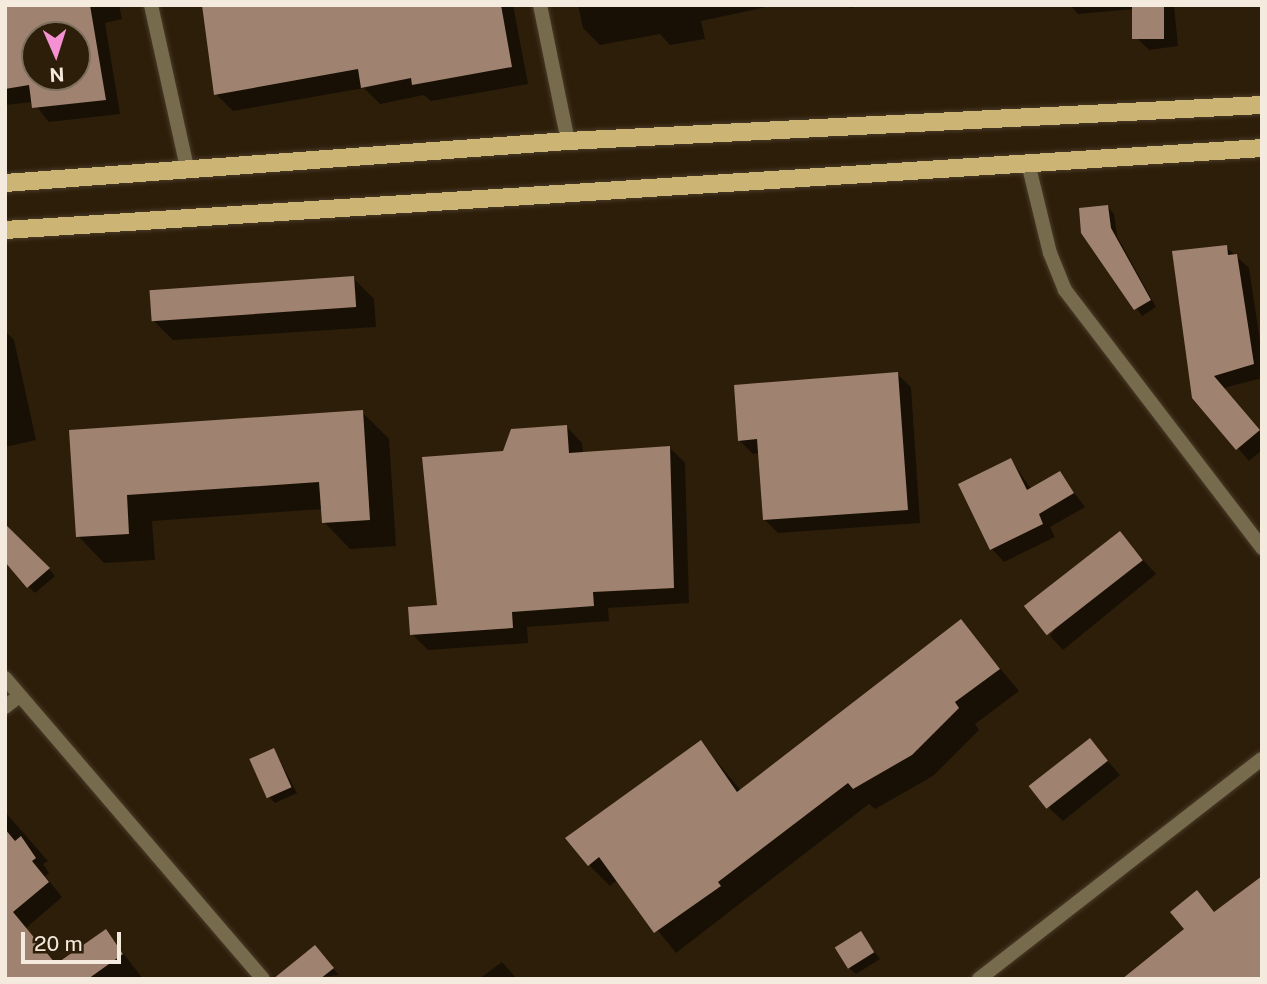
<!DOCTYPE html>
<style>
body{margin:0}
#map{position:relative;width:1267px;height:984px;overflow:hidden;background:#2d1e0a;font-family:"Public Sans",sans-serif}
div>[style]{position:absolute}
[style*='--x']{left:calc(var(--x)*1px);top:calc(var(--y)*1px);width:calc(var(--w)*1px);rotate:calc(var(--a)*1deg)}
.shadow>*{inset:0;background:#0007}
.building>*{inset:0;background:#9f826f;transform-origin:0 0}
.roads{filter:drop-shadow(0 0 2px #493b28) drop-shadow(0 0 2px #493b28)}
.minor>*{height:14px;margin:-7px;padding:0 7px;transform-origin:7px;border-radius:7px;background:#766b4c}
.primary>*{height:18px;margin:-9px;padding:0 9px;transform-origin:9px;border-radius:9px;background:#ccb574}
span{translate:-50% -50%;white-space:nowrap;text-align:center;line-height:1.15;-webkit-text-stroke:7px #2d1e0a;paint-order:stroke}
.frame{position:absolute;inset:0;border:7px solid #f4eadd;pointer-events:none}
.north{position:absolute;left:21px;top:21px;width:70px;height:70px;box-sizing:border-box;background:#2d1e0a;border:2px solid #7d705e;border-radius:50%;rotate:177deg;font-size:19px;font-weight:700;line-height:28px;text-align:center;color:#f4eadd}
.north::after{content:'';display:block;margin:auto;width:24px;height:32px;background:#f591d2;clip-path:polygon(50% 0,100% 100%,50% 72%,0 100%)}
.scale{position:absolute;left:21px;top:932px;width:100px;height:32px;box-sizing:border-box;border:4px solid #f4eadd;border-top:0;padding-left:9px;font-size:21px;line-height:24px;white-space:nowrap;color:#f4eadd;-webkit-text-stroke:5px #2d1e0a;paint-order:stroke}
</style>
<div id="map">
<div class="shadow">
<div style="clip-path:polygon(evenodd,5px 5px,119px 5px,122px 19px,105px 23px,120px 114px,49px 122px,33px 102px,5px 105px,5px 5px,35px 35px,77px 35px,77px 77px,35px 77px,35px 35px)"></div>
<div style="clip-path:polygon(256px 5px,513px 5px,528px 84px,431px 101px,424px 95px,380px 104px,364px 88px,233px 111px,216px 94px)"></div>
<div style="clip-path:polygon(578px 5px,775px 5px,701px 21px,705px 39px,670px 45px,660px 34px,600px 45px,583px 28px)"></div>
<div style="clip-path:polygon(847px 5px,865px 5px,850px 8px)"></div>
<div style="clip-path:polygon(1070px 5px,1174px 5px,1178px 46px,1149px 50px,1137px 38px,1134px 9px,1078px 14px)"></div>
<div style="clip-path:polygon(1108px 207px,1114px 214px,1117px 236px,1156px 307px,1142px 316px,1083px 232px)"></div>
<div style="clip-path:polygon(1226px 247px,1249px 268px,1262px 354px,1262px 378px,1224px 388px,1262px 432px,1262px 450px,1249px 461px,1194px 397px)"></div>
<div style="clip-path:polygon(353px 278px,374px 299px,376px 327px,173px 340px,153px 320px)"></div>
<div style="clip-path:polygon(5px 331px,14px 340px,36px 440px,5px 447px)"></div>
<div style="clip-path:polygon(897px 374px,911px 387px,920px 523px,778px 533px,764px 519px,760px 453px,753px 454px,739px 440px)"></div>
<div style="clip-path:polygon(362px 412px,389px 439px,396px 546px,350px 549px,324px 522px,323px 509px,152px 521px,155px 560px,104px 563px,78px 536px,71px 432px)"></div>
<div style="clip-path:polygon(567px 427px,582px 443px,583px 453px,669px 447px,685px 463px,689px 603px,608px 608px,609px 621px,527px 627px,528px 643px,428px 650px,412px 634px,439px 607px,504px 452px)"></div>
<div style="clip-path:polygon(1011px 460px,1031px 489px,1059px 473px,1085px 507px,1050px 527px,1055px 537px,1004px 562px,992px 549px,960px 485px)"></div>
<div style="clip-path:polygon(1120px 534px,1156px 574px,1063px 650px,1050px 636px)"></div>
<div style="clip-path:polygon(41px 560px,55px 576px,35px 593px,28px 586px)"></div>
<div style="clip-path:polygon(961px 622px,1019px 691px,975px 724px,979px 730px,933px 776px,875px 809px,869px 804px,676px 953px,617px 880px,610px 886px,589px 865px,701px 742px,741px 791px)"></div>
<div style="clip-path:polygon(1089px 740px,1120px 775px,1063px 821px,1049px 808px)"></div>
<div style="clip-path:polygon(274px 750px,297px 793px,275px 803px,268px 796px)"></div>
<div style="clip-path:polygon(5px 812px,48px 861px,43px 864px,49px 873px,45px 876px,62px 897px,26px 928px,58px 965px,106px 931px,143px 979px,5px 979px)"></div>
<div style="clip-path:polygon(860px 933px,880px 959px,856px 974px,849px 968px)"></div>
<div style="clip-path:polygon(321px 954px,339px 975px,300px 979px)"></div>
<div style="clip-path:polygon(502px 962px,517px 979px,479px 979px)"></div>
</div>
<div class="building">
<div style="clip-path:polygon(evenodd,5px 5px,90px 5px,106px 100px,32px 108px,29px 85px,5px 89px,5px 5px,35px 35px,77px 35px,77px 77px,35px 77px,35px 35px)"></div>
<div style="clip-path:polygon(202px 5px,501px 5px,512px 67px,412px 85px,411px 78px,361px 88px,358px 69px,214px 95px)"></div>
<div style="left:1132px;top:5px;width:32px;height:34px"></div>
<div style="clip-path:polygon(1108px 205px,1111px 228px,1151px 300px,1134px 310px,1081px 233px,1079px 208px)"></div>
<div style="clip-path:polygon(1227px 245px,1228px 255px,1237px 254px,1254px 364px,1214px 376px,1260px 430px,1236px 450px,1192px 398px,1172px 251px)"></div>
<div style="left:354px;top:276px;width:31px;height:205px;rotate:86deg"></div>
<div style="clip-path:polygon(898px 372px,908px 510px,763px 520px,757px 439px,738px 441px,734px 385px)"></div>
<div style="clip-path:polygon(363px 410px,370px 520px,322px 523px,319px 482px,127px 495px,129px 534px,76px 537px,69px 430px)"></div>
<div style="clip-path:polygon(567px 425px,569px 453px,670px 446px,674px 588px,593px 592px,594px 606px,512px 612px,513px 628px,410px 635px,408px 607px,437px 605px,422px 457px,503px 451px,511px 429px)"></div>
<div style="clip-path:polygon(1011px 458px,1027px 490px,1060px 471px,1074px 493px,1039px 514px,1043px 524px,990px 550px,958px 484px)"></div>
<div style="clip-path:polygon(5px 524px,50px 568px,27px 588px,5px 562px)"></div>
<div style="left:1120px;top:531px;width:37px;height:122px;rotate:52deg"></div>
<div style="clip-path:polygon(961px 619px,1000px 669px,955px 702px,959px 708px,912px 755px,853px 789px,848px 783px,718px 882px,721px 886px,654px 933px,599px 857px,588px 866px,565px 838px,701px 740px,737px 792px)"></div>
<div style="left:1090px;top:738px;width:29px;height:78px;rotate:52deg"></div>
<div style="left:274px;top:748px;width:43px;height:27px;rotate:66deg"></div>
<div style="clip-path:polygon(5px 829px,15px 841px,21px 836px,36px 858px,32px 861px,49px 882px,13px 912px,56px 964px,106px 929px,123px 954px,88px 979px,5px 979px)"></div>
<div style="clip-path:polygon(1262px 876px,1262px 979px,1122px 979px,1184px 929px,1170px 912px,1197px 890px,1214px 912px)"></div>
<div style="left:861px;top:931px;width:25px;height:31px;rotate:58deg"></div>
<div style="clip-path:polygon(315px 945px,334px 968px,320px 979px,273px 979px)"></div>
</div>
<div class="roads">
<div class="minor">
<div style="--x:151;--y:5;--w:166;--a:77.5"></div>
<div style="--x:540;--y:5;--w:139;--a:78.4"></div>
<div style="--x:1028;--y:163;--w:93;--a:76.3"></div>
<div style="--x:1050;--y:253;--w:40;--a:68"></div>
<div style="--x:1065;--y:290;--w:325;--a:52.6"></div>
<div style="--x:5;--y:678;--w:396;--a:49.4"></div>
<div style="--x:5;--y:707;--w:18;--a:-38"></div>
<div style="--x:979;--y:979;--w:358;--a:-37.9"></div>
</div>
<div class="primary">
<div style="--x:5;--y:183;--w:565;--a:-4.27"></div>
<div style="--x:568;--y:141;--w:695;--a:-2.97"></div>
<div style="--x:5;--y:230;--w:1260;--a:-3.73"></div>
</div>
</div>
<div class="frame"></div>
<div class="north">N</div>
<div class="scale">20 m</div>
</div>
